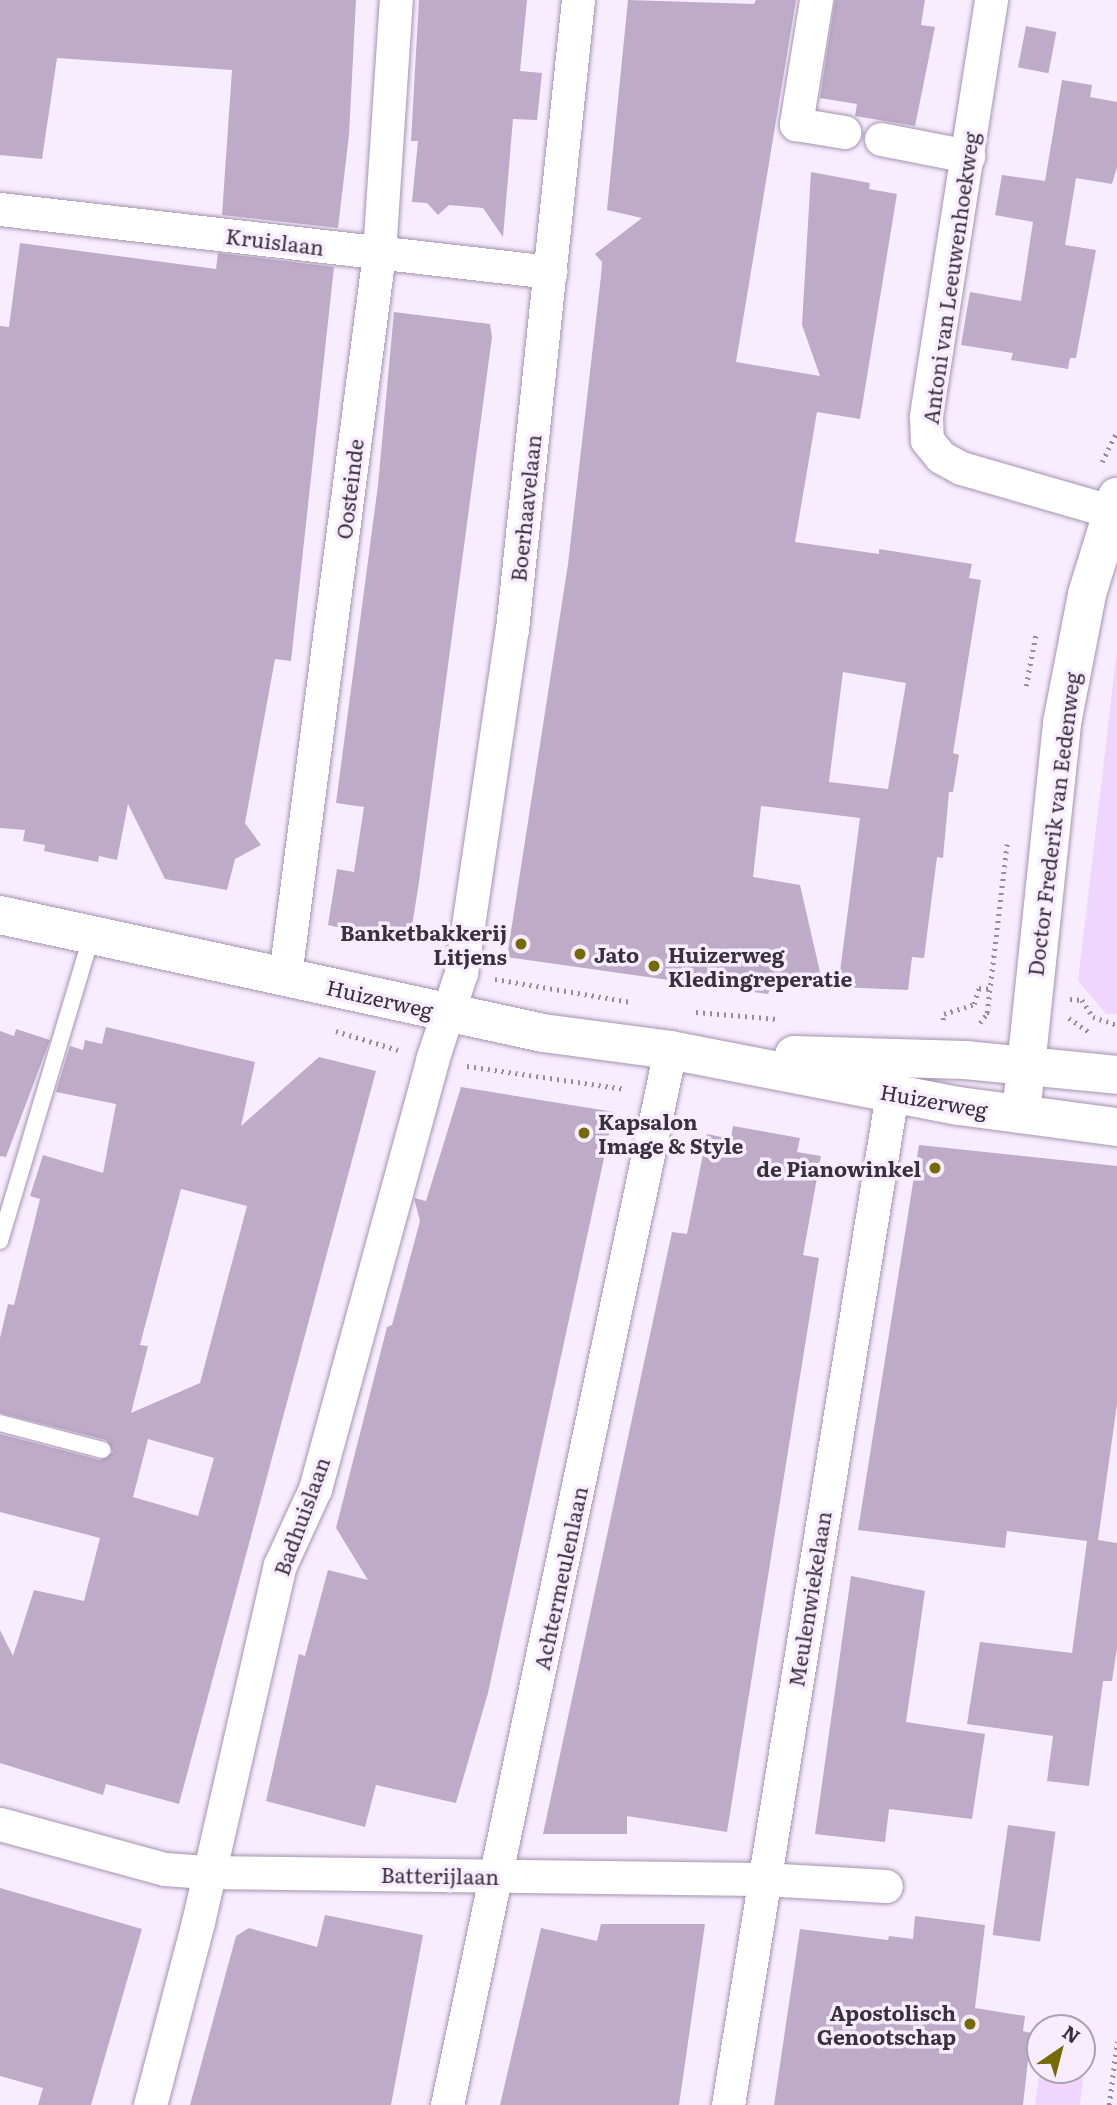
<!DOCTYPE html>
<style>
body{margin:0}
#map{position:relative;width:1117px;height:2105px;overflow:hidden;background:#f8edff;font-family:Literata,serif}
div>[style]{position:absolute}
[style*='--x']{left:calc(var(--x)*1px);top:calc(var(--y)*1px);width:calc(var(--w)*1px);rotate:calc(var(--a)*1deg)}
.green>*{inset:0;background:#f0d6ff}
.building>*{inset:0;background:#bdabc8;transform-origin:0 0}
.path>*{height:4.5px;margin-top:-2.25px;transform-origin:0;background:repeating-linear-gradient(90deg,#968d9c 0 2px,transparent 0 7px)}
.roads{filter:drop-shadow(0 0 2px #a593af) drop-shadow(0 0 2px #a593af)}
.lane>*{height:16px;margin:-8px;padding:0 8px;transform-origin:8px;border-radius:8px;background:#fff}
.street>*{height:33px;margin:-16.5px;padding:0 16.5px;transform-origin:16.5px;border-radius:16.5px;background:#fff}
.secondary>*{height:38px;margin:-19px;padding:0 19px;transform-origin:19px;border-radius:19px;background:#fff}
.dots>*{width:19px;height:19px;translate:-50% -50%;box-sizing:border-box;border:4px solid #f8edff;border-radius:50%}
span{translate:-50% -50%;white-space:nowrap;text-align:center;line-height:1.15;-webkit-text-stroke:7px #f8edff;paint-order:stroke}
.street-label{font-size:21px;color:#38303c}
.poi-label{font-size:21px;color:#38303c;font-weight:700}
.right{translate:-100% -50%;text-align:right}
.left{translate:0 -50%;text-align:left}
.north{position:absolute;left:1026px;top:2014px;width:70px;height:70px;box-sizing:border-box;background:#f8edff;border:2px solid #aba1b1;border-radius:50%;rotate:35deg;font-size:19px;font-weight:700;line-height:28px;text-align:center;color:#38303c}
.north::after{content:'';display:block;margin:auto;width:24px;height:32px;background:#746b04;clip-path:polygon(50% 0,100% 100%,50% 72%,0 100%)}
</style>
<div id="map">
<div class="green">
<div style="clip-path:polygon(1117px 650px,1117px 1014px,1106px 1014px,1078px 981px)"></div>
<div style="clip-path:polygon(1047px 2020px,1090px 2026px,1080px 2105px,1035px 2105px,1040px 2070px,1082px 2070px,1082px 2028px,1046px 2028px)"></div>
</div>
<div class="building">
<div style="clip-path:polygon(0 0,356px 0,349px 135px,338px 228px,222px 215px,232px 70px,57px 58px,42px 159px,0 155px)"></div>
<div style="clip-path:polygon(419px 0,527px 0,520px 71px,542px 73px,537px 120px,513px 119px,503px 237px,483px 208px,449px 205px,438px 215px,427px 203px,412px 202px,418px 141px,411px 141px)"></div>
<div style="clip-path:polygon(evenodd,628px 0,754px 4px,756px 0,796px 0,736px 362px,820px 376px,802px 325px,811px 172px,870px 183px,869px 189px,897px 194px,860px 419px,817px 412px,795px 542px,879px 554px,879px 549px,972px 564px,969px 578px,981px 580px,953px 753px,959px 755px,953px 792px,949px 792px,943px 858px,937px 857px,924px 958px,912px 957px,908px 990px,838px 987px,860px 818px,761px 806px,753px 877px,800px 885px,823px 985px,775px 978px,768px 994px,507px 957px,568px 564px,601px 276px,602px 262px,595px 254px,642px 218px,607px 210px,628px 0,843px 672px,906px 683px,888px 789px,829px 782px,843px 672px)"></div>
<div style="clip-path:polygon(835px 0,925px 0,921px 25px,935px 27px,915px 126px,855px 116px,857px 104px,820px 98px)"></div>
<div style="left:1026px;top:26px;width:31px;height:42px;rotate:11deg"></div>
<div style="clip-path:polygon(1062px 80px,1092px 85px,1090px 97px,1117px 102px,1117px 167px,1112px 184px,1076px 178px,1065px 245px,1096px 250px,1076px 358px,1070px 358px,1068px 369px,1011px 360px,1013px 353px,961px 345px,970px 292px,1021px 301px,1033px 222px,995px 215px,1002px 175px,1045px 181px)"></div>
<div style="clip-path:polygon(20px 243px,216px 269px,218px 253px,334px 267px,291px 661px,275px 659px,245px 823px,261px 845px,235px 859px,227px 890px,165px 879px,128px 804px,117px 860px,99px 856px,98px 862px,44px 851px,45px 845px,23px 841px,25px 830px,0 828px,0 326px,9px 327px)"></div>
<div style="clip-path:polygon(394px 312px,490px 324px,492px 337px,419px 882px,410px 939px,395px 936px,395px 941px,328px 925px,337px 869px,354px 872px,364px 807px,336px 803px,378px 485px)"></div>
<div style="clip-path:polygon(evenodd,106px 1027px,255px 1062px,241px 1126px,319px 1057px,376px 1071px,179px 1804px,106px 1784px,103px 1795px,0 1763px,0 1630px,13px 1656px,34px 1590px,84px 1601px,100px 1538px,0 1512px,0 1434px,100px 1460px,113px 1452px,106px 1440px,0 1413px,0 1338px,8px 1304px,14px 1305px,40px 1199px,30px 1196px,43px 1155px,103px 1173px,116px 1104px,56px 1092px,70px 1046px,83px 1050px,85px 1040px,102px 1044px,106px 1027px,181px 1189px,247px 1206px,200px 1383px,131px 1413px,148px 1346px,140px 1345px,181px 1189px,106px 1027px,148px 1439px,214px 1458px,198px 1516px,133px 1497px,148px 1439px)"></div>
<div style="clip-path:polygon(16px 1029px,50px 1040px,6px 1157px,0 1156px,0 1031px,14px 1036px)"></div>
<div style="clip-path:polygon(461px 1087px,614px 1112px,488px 1693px,456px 1803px,376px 1785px,365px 1827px,266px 1801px,299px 1654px,305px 1656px,328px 1570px,368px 1580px,336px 1528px,387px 1327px,392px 1325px,420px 1221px,414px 1198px,426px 1201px)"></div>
<div style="clip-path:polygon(733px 1126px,800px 1138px,797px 1152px,821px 1156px,803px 1255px,819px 1258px,727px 1832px,627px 1816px,627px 1834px,543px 1834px,672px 1232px,687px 1234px,707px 1134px,731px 1139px)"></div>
<div style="clip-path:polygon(919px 1145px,1117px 1166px,1117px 1404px,1098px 1540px,1117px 1543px,1117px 1648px,1112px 1681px,1103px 1681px,1089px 1786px,1047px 1781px,1053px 1736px,967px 1724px,980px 1642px,1072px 1653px,1087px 1541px,1007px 1531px,1005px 1548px,858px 1530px)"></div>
<div style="clip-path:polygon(851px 1576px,925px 1591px,906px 1722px,985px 1734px,972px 1819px,889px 1809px,885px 1842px,815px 1834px)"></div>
<div style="left:1008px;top:1825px;width:48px;height:111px;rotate:8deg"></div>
<div style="clip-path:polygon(0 1888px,142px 1929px,91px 2105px,38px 2105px,43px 2088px,0 2076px)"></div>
<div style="clip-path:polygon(325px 1915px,423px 1935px,391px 2105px,190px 2105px,236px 1936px,249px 1928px,317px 1947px)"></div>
<div style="clip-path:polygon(915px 1916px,985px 1925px,975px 2008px,1025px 2016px,1023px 2031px,1031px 2033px,1023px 2105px,774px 2105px,800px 1929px,888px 1940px,889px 1936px,913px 1939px)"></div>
<div style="clip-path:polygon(601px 1924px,705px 1924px,679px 2105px,500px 2105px,541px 1928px,597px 1941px)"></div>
</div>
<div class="path">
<div style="--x:1102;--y:462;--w:34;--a:-64"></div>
<div style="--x:1026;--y:686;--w:54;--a:-79.3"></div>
<div style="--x:495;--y:979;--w:138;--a:9.6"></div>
<div style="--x:1070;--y:999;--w:12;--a:5"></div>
<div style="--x:1082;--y:1000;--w:20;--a:57"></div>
<div style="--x:1093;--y:1017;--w:25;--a:18"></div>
<div style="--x:696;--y:1012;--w:81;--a:4.9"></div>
<div style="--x:987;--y:1013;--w:170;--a:-83.3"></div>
<div style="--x:1069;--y:1018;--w:24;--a:35"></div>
<div style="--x:943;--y:1020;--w:6;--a:-81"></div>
<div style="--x:944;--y:1014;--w:32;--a:-18"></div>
<div style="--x:974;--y:1004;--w:17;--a:-73"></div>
<div style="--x:979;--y:988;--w:13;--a:4"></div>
<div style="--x:980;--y:1023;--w:12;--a:-55"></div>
<div style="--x:987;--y:1013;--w:7;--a:0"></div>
<div style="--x:336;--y:1031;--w:65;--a:17"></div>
<div style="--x:467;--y:1066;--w:160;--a:8.3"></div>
<div style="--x:1109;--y:2105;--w:64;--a:-82.8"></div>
</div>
<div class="roads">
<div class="lane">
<div style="--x:0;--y:1241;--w:320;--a:-73.3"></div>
<div style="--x:0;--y:1423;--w:106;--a:14.7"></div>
</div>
<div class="street">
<div style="--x:816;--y:0;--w:126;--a:99.2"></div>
<div style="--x:796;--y:124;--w:49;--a:9.5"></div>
<div style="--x:991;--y:0;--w:422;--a:98.9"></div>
<div style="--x:926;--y:417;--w:23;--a:88"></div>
<div style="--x:927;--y:440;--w:22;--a:51"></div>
<div style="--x:941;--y:457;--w:23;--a:29"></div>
<div style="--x:961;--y:468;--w:155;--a:16.1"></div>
<div style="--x:881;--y:139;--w:89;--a:11.1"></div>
<div style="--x:0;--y:209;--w:554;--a:6.53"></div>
<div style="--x:285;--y:976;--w:729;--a:-82.59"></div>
<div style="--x:379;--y:253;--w:254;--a:-86.2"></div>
<div style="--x:0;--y:1824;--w:171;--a:15.3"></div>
<div style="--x:165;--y:1869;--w:41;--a:4.2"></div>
<div style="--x:206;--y:1872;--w:557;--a:0.72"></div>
<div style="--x:763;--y:1879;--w:123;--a:3.3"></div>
<div style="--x:150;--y:2105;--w:189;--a:-75.3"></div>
<div style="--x:198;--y:1922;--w:366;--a:-77.1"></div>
<div style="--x:280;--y:1565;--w:84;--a:-65.3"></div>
<div style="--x:315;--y:1489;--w:445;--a:-74.7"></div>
<div style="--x:432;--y:1060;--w:92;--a:-71.6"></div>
<div style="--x:461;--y:973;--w:348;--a:-81.6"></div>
<div style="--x:512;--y:629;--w:632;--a:-84.01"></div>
<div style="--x:447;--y:2105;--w:1078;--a:-78.06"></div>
<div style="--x:728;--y:2105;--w:1025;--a:-80.79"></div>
</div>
<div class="secondary">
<div style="--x:0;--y:915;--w:556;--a:12.26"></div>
<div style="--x:543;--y:1033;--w:128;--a:7.6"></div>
<div style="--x:670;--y:1050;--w:294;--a:11"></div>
<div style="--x:959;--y:1106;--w:159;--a:7.6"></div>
<div style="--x:794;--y:1055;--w:171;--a:1.7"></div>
<div style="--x:965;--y:1060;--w:153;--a:5.6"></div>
<div style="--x:1021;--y:1114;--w:393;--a:-84"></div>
<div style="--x:1062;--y:723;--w:131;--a:-79"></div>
<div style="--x:1087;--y:594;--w:102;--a:-72.8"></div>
</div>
</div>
<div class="dots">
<div style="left:521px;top:944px;background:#746b04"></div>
<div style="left:580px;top:954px;background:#746b04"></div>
<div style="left:654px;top:966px;background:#746b04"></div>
<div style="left:584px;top:1133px;background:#746b04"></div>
<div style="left:935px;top:1168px;background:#746b04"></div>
<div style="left:970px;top:2024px;background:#746b04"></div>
</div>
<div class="street-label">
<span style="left:275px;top:241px;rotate:7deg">Kruislaan</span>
<span style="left:950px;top:278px;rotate:-82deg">Antoni van Leeuwenhoekweg</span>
<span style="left:349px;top:489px;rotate:-83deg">Oosteinde</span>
<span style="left:525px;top:508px;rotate:-84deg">Boerhaavelaan</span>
<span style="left:1053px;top:824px;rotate:-83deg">Doctor Frederik van Eedenweg</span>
<span style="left:380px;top:998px;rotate:13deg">Huizerweg</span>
<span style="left:934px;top:1100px;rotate:10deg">Huizerweg</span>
<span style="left:301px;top:1516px;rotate:-70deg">Badhuislaan</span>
<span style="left:560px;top:1578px;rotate:-78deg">Achtermeulenlaan</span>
<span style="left:809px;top:1599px;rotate:-81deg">Meulenwiekelaan</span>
<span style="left:440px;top:1875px;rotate:1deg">Batterijlaan</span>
</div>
<div class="poi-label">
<span class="right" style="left:507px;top:944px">Banketbakkerij<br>Litjens</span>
<span class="left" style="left:594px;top:954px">Jato</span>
<span class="left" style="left:668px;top:966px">Huizerweg<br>Kledingreperatie</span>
<span class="left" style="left:598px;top:1133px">Kapsalon<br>Image &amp; Style</span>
<span class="right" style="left:921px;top:1168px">de Pianowinkel</span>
<span class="right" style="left:956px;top:2024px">Apostolisch<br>Genootschap</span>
</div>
<div class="north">N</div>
</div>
